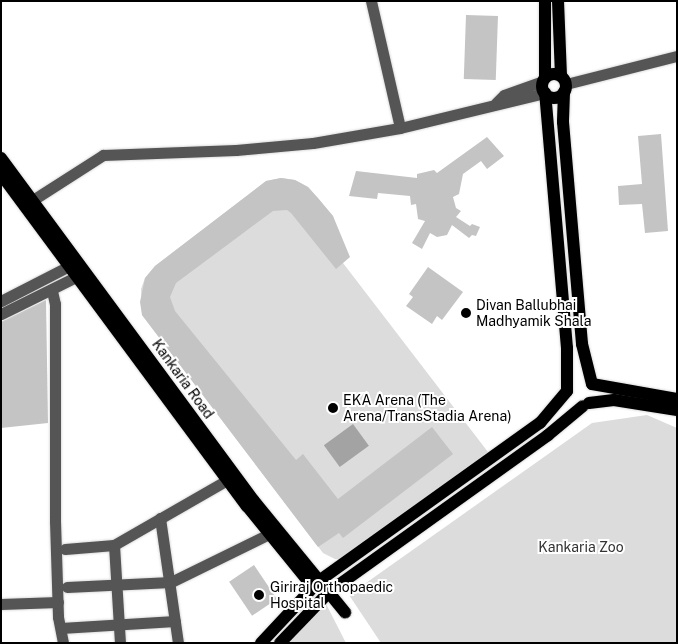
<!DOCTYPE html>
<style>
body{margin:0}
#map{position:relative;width:678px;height:644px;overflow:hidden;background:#fff;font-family:"Public Sans",sans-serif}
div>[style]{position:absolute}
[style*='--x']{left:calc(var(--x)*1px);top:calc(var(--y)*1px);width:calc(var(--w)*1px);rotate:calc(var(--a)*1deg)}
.green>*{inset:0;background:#dcdcdc}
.water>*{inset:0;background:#a3a3a3;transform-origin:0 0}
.building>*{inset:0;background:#c4c4c4;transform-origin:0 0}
.roads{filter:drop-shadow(0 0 1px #dbdbdb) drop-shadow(0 0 1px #dbdbdb)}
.minor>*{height:11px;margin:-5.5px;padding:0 5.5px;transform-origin:5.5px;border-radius:5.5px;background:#555}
.major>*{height:12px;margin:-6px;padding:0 6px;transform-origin:6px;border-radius:6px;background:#000}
.major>.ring{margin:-6px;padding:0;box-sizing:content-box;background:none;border:12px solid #000;border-radius:50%}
.dots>*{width:14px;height:14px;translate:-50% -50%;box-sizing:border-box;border:2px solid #fff;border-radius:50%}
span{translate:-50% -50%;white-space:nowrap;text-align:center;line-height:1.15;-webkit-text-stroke:4px #fff;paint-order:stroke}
.poi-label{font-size:14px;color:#000}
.left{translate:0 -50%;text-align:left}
.street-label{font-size:14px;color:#000}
.park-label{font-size:14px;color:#333}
.frame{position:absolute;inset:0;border:2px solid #000;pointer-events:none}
</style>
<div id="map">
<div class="green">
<div style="clip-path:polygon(281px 178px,295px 180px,308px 187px,333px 216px,343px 263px,488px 452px,342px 559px,335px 559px,323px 553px,142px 315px,141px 289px,145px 278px,155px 266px,266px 181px)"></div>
<div style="clip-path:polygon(647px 415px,677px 428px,677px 643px,381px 643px,349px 595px,592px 423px)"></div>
<div style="clip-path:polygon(323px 598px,346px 643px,285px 643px)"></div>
</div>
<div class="water">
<div style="left:353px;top:424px;width:27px;height:36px;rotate:54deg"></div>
</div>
<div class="building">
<div style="left:466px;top:15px;width:32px;height:64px;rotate:2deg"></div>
<div style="clip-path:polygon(661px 134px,668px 231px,645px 233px,642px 204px,619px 205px,618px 186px,642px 184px,638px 136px)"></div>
<div style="clip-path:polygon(487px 137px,504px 156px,487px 169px,481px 161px,463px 174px,459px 194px,453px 197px,456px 208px,461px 211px,456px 217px,470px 226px,472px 224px,480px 227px,476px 236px,472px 235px,469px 238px,452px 225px,447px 235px,437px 237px,430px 233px,422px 249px,412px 243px,425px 221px,418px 219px,416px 204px,411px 205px,410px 196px,378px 193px,377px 199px,349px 196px,356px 171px,417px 178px,417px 174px,434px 170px,437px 173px)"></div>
<div style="clip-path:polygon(281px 178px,295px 180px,308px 187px,318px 198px,333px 216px,350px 257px,336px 269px,291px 213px,287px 210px,273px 211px,176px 283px,170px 297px,175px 311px,296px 460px,303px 454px,338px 499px,432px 427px,453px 454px,343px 538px,339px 533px,318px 547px,142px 315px,140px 302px,145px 278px,155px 266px,266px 181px)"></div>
<div style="clip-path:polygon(428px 267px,463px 292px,442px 320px,437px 316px,432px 324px,406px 306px,413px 297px,409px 294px)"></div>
<div style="clip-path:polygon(46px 300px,48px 423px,1px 428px,1px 322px)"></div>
<div style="left:254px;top:565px;width:41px;height:30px;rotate:56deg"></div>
</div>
<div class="roads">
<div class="minor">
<div style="--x:371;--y:1;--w:130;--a:77.1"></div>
<div style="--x:566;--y:84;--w:114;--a:-14.2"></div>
<div style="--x:496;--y:103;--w:11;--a:-45"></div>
<div style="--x:504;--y:95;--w:41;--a:-19.7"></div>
<div style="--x:25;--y:205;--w:93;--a:-32.7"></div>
<div style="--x:103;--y:155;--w:133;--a:-2.2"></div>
<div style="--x:236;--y:150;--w:77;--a:-5.2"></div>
<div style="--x:313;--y:143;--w:88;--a:-9.8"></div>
<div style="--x:400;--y:128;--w:149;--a:-13.6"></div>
<div style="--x:52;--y:291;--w:13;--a:77"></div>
<div style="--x:55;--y:304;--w:217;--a:90"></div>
<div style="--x:55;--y:521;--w:96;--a:88.2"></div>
<div style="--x:58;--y:617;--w:26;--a:79"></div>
<div style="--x:1;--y:301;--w:85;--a:-27.2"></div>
<div style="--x:1;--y:314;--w:93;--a:-26.3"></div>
<div style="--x:160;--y:518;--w:126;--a:81.8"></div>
<div style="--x:114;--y:545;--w:98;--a:86.5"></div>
<div style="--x:65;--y:549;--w:49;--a:-4.7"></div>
<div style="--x:114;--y:545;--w:130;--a:-29.9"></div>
<div style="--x:67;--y:587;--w:104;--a:-2.8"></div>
<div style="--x:171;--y:582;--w:109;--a:-26.1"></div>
<div style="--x:1;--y:604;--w:57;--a:-2"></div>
<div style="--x:61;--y:628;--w:114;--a:-3.5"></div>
</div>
<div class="major">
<div style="--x:545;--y:1;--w:77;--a:90"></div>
<div style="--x:558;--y:1;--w:75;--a:87.7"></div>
<div class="ring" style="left:542px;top:74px;width:12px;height:12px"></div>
<div style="--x:564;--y:92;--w:30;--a:92"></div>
<div style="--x:563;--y:122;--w:223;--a:85.1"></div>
<div style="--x:582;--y:344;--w:41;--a:76"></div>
<div style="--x:592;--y:384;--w:86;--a:10"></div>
<div style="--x:1;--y:158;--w:426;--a:53.6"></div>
<div style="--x:254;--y:501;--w:144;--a:50.7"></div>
<div style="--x:1;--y:174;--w:413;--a:53.5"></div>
<div style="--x:247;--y:506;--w:97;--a:50.9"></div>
<div style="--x:589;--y:403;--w:25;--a:-7"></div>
<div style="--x:614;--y:400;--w:64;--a:9"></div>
<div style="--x:261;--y:643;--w:85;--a:-46.9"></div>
<div style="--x:319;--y:581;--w:272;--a:-35.6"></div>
<div style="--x:540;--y:423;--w:42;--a:-49.8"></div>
<div style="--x:567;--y:391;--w:43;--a:-90"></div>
<div style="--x:567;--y:348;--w:256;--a:-94.9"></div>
<div style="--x:280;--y:643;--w:71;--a:-46.1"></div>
<div style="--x:329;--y:592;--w:269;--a:-35.6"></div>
<div style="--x:548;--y:435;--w:45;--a:-39.6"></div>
</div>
</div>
<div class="dots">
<div style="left:466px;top:313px;background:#000"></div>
<div style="left:333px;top:408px;background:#000"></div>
<div style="left:259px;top:595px;background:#000"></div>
</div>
<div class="poi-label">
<span class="left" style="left:476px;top:313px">Divan Ballubhai<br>Madhyamik Shala</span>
<span class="left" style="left:343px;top:408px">EKA Arena (The<br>Arena/TransStadia Arena)</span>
<span class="left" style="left:270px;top:595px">Giriraj Orthopaedic<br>Hospital</span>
</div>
<div class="street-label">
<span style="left:183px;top:379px;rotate:54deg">Kankaria Road</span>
</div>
<div class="park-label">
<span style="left:581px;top:547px">Kankaria Zoo</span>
</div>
<div class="frame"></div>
</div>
